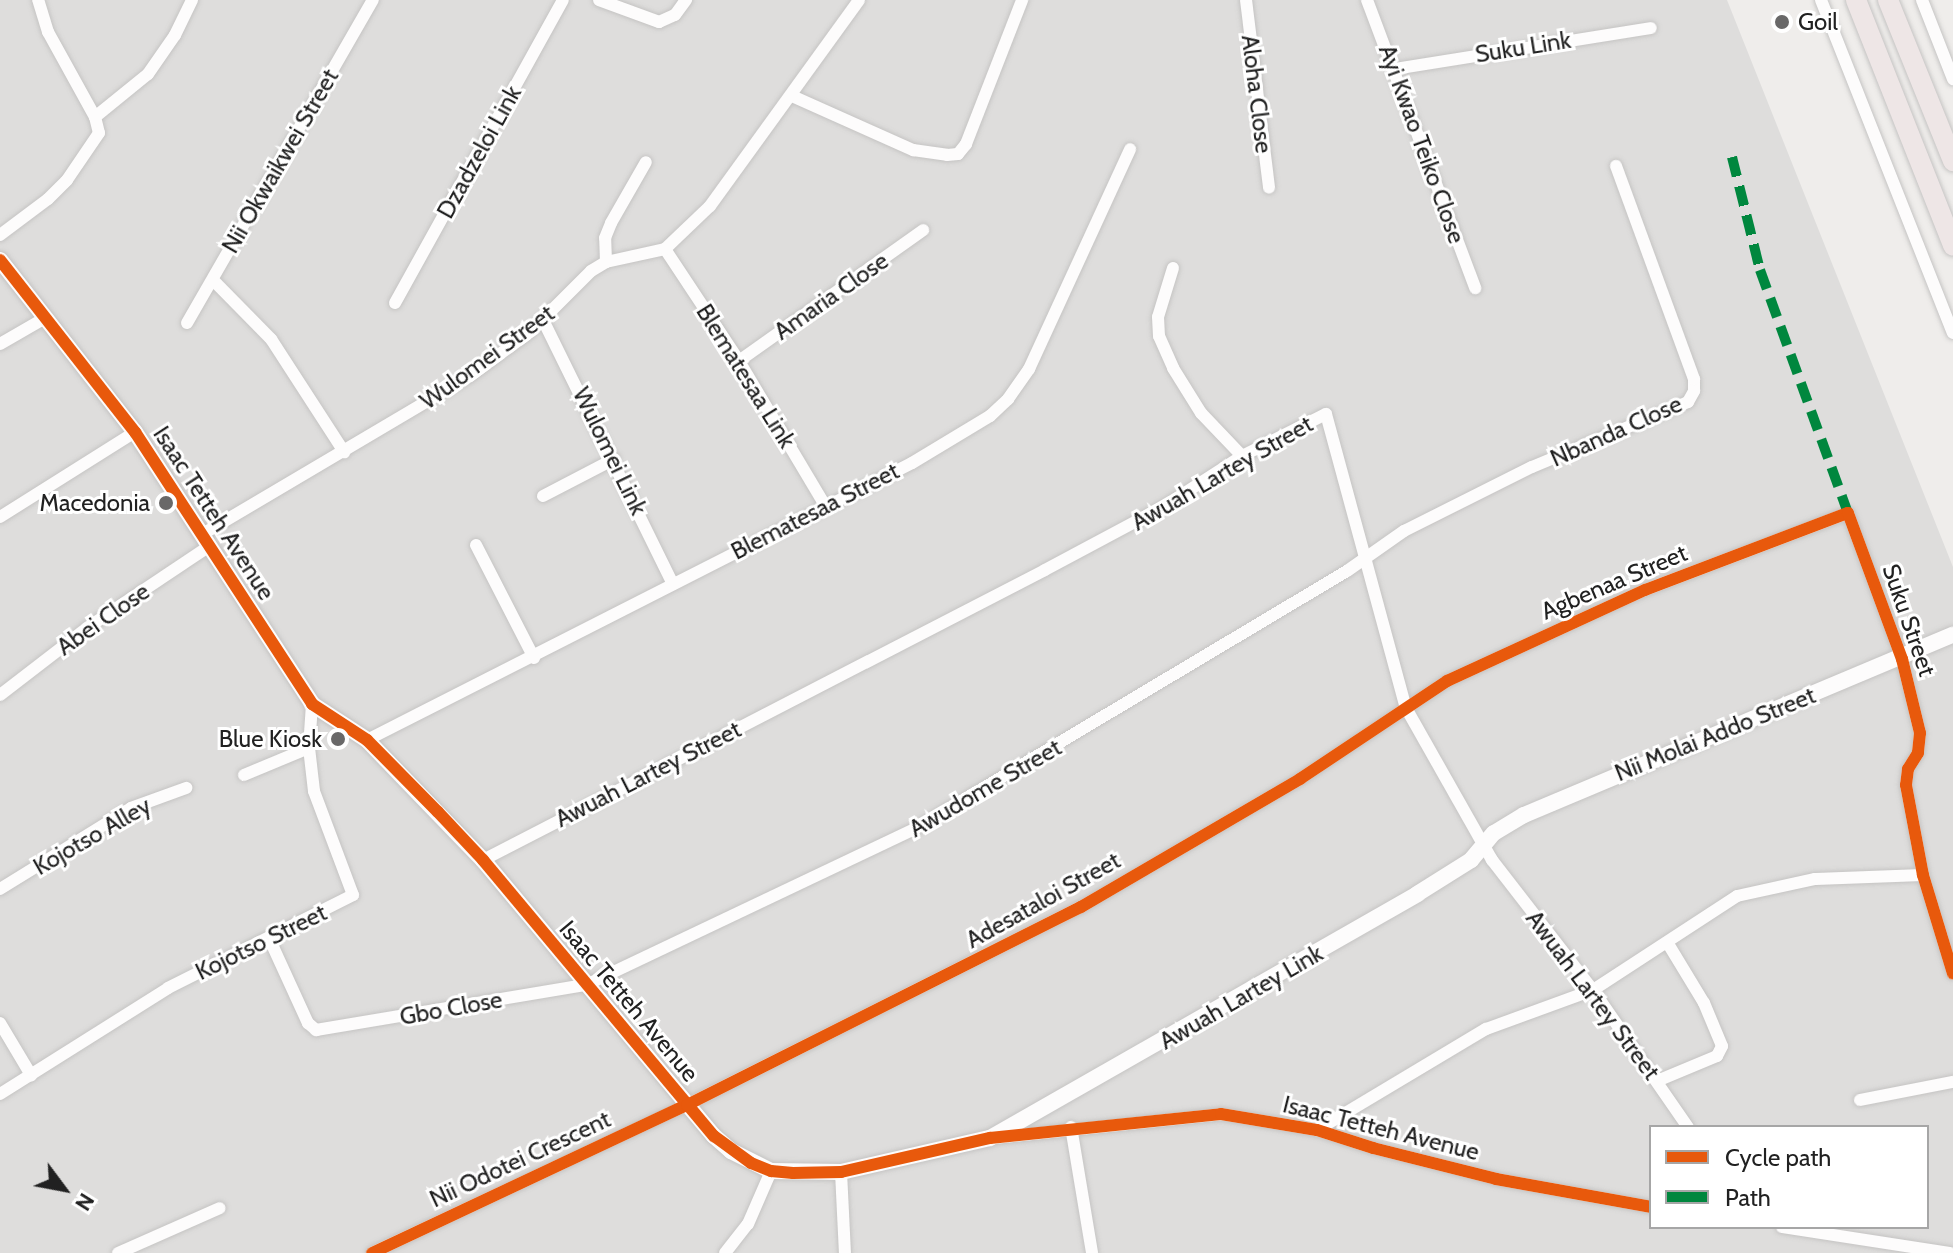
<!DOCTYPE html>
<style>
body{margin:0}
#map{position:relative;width:1953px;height:1253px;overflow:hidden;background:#efedeb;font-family:Cabin,sans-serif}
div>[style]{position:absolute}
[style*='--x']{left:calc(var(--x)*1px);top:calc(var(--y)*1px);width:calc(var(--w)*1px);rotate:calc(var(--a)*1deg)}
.residential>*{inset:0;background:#dedddc}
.roads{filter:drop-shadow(0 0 2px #c5c4c3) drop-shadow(0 0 2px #c5c4c3)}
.minor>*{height:12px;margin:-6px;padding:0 6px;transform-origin:6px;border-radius:6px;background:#fdfcfc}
.tertiary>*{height:16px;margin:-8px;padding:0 8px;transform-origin:8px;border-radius:8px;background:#fdfcfc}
.trunk>*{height:20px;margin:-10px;padding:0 10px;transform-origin:10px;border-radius:10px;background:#eee6e6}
.quiet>*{height:10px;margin-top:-5px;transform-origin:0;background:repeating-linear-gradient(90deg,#00873e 0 20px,transparent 0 30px)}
.cycleway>*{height:12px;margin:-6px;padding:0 6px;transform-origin:6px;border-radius:6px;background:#e8590c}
.dots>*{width:22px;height:22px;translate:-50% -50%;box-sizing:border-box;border:4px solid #fff;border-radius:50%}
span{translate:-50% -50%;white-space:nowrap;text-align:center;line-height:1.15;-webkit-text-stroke:6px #fff;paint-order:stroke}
.poi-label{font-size:24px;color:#212121}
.left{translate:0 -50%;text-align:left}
.right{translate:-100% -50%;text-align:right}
.street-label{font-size:24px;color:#212121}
.legend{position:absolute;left:1649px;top:1125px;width:280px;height:104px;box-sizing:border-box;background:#fff;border:2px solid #a6a6a6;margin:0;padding:10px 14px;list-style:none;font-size:24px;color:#212121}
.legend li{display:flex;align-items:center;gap:16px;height:40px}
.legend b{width:40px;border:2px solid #a6a6a6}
.north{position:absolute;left:24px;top:1149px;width:80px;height:80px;-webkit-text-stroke:6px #fff;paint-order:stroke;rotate:122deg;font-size:22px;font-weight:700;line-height:32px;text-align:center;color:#212121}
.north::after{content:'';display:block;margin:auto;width:28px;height:36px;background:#212121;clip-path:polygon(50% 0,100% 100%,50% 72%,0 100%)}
</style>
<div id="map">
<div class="residential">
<div style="clip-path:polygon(evenodd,0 0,1727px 0,1953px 567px,1953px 1253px,0 1253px,0 0,1651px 1127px,1927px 1127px,1927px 1227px,1651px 1227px,1651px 1127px)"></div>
</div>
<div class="roads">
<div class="minor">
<div style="--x:599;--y:0;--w:64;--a:20.1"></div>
<div style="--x:659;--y:22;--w:17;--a:-24"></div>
<div style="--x:675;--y:15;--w:19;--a:-54"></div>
<div style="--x:1246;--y:0;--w:189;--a:83"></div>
<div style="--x:1367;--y:0;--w:308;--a:69.4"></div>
<div style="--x:1821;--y:0;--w:358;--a:68.4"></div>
<div style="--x:1922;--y:0;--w:85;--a:68.6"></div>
<div style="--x:1395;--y:69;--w:259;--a:-9.1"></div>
<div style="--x:792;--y:96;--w:133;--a:24.1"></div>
<div style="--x:913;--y:150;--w:34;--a:8"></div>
<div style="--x:947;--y:155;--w:11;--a:-5"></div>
<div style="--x:958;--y:154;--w:13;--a:-51"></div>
<div style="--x:966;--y:144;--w:155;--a:-68.7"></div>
<div style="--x:95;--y:117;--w:68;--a:-39.1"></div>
<div style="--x:148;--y:74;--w:47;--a:-55.3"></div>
<div style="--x:175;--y:35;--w:39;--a:-64"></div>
<div style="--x:0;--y:235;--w:60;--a:-36.9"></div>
<div style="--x:48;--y:199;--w:27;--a:-45"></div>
<div style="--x:67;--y:180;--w:57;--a:-55.8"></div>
<div style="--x:99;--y:133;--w:16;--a:-104"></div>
<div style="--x:95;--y:117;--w:97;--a:-118.9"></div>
<div style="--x:48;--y:32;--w:34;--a:-107"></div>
<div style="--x:665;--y:249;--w:134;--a:56.5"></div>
<div style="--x:739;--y:361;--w:168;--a:59.2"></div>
<div style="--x:606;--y:262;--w:24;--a:-92"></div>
<div style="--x:605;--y:238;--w:16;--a:-68"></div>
<div style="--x:611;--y:223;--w:70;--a:-60.2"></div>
<div style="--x:1173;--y:268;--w:51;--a:107"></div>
<div style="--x:1158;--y:317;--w:19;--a:87"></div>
<div style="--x:1159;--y:336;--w:35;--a:66"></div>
<div style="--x:1173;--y:368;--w:53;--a:58.1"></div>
<div style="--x:1201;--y:413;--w:59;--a:46.4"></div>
<div style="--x:213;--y:280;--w:83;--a:45.5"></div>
<div style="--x:271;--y:339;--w:135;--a:57.1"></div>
<div style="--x:395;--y:303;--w:346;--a:-61"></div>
<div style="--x:543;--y:320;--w:294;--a:63.8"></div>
<div style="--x:187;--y:323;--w:373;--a:-60.1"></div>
<div style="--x:0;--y:344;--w:52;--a:-30"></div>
<div style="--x:739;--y:361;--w:226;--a:-35.4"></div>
<div style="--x:543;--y:496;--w:80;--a:-27.5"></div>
<div style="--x:0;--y:517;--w:160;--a:-32.2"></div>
<div style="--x:201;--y:535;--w:312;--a:-30.6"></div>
<div style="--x:470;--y:376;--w:74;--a:-36.3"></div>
<div style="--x:530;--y:332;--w:86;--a:-45"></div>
<div style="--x:591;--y:271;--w:17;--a:-31"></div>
<div style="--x:606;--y:262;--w:60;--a:-12.4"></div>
<div style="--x:665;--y:249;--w:62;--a:-43.7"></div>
<div style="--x:710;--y:206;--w:254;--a:-54.1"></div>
<div style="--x:476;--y:545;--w:127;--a:62.8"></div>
<div style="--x:0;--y:695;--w:110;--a:-37.6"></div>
<div style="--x:87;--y:628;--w:146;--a:-33.8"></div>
<div style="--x:367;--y:740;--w:611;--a:-26.94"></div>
<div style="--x:912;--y:463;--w:91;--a:-31.1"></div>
<div style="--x:990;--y:416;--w:25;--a:-43"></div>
<div style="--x:1008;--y:399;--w:37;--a:-55"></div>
<div style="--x:1029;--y:369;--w:242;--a:-65.3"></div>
<div style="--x:244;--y:775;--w:70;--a:-22.6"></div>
<div style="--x:483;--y:860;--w:632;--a:-27.29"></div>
<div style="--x:1045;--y:570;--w:134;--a:-28.1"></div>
<div style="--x:1163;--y:507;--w:94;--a:-32.8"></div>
<div style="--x:1242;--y:456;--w:94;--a:-26.6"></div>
<div style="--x:1326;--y:414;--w:305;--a:74.8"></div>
<div style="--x:1406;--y:708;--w:175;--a:60.5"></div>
<div style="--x:1492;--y:860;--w:165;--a:52.2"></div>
<div style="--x:1593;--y:990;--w:167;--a:55.3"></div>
<div style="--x:0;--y:889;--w:154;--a:-31.7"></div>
<div style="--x:131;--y:808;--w:59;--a:-20"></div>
<div style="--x:269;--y:938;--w:94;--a:65.4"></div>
<div style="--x:308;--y:1023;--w:11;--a:41"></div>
<div style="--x:316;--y:1030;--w:274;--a:-9.5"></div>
<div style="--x:586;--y:985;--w:362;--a:-25.4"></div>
<div style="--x:913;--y:830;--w:505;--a:-30.83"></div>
<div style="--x:1347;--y:571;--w:70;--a:-35.1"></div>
<div style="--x:1404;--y:531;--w:143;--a:-26.6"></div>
<div style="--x:1532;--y:467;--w:169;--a:-22.6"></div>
<div style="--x:1688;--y:402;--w:13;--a:-61"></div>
<div style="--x:1694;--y:391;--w:12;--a:-90"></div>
<div style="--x:1694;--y:379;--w:227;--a:-110.1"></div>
<div style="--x:0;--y:1023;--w:61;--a:59.2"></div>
<div style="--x:1657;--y:1081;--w:65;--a:-22.6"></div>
<div style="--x:1717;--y:1056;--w:11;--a:-63"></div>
<div style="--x:1722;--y:1046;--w:47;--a:-112.7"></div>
<div style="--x:1704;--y:1003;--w:71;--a:-121.2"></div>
<div style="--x:0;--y:1094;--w:199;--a:-32.2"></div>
<div style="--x:168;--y:988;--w:207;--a:-26.7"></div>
<div style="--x:353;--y:895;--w:111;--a:-110.6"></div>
<div style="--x:314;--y:791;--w:43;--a:-96.6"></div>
<div style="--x:309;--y:748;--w:44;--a:-86.1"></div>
<div style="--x:1860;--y:1100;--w:95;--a:-11"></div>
<div style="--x:1071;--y:1127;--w:128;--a:80.5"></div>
<div style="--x:1317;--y:1130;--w:197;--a:-30.9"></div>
<div style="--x:1486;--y:1029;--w:114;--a:-20"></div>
<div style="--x:1593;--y:990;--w:172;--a:-33.1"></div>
<div style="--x:1737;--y:896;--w:80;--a:-12.3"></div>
<div style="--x:1815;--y:879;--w:108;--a:-2.1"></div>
<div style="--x:994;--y:1138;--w:228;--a:-6"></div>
<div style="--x:1221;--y:1114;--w:97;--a:9.5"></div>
<div style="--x:1317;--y:1130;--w:59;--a:17.8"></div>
<div style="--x:1373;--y:1148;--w:127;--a:14.1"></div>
<div style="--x:1496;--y:1179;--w:158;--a:10.2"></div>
<div style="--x:841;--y:1172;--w:81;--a:87.2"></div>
<div style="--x:1782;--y:1227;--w:170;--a:8.8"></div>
<div style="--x:118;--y:1253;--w:111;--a:-23.8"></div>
<div style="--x:372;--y:1253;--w:348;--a:-25.2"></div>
<div style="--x:687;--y:1105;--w:441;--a:-26.7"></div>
<div style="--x:1081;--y:907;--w:254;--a:-30.3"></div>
<div style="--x:1300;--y:779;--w:177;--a:-33.7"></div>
<div style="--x:1447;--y:681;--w:218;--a:-24.7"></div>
<div style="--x:1645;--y:590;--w:217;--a:-20.8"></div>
<div style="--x:1848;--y:513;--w:156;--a:69.7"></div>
<div style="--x:1902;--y:659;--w:76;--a:76.3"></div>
<div style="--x:1920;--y:733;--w:20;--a:96"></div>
<div style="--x:1918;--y:753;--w:19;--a:122"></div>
<div style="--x:1908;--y:769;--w:16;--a:97"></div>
<div style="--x:1906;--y:785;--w:92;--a:79.3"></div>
<div style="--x:1923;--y:875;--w:103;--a:73.1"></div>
<div style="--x:725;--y:1253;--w:37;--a:-52"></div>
<div style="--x:748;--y:1224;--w:58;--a:-66.5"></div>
</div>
<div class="tertiary">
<div style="--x:0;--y:260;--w:219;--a:51.9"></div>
<div style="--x:135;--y:432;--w:325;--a:56.9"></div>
<div style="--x:312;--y:704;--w:66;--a:33.2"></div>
<div style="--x:367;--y:740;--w:167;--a:46"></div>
<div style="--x:483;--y:860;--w:360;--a:50.1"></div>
<div style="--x:714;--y:1136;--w:23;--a:41"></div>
<div style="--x:731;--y:1151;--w:45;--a:26.6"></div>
<div style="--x:771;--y:1171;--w:70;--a:0.8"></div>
<div style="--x:841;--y:1172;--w:153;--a:-12.9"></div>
<div style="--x:990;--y:1138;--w:492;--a:-29.7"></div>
<div style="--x:1417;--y:894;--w:64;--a:-32.2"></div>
<div style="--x:1471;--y:860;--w:35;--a:-50"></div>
<div style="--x:1494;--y:833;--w:35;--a:-31"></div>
<div style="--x:1524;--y:815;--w:465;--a:-22.8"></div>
</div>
<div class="trunk">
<div style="--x:1856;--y:0;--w:264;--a:68.4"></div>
<div style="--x:1888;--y:0;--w:174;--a:68"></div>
</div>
</div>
<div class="quiet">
<div style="--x:1732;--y:157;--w:116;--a:76.1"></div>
<div style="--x:1760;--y:270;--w:258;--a:70.1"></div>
</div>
<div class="cycleway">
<div style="--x:0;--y:260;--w:219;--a:51.9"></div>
<div style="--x:135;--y:432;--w:325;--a:56.9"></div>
<div style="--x:312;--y:704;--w:66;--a:33.2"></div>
<div style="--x:367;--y:740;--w:101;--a:45.4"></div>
<div style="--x:438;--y:812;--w:66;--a:46.8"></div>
<div style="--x:483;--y:860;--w:360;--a:50.1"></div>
<div style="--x:714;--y:1136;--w:46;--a:36.1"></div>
<div style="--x:751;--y:1163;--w:22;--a:22"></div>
<div style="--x:771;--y:1171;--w:22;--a:5"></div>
<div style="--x:793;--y:1173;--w:48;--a:-1.2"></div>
<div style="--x:841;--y:1172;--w:153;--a:-12.9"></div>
<div style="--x:990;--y:1138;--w:232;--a:-5.9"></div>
<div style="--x:1221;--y:1114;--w:97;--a:9.5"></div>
<div style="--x:1317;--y:1130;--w:59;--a:17.8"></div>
<div style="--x:1373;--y:1148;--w:127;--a:14.1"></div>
<div style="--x:1496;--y:1179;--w:158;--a:10.2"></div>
<div style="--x:372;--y:1253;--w:348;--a:-25.2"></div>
<div style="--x:687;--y:1105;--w:441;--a:-26.7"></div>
<div style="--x:1081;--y:907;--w:254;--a:-30.3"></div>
<div style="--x:1300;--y:779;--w:177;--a:-33.7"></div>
<div style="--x:1447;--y:681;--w:218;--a:-24.7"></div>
<div style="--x:1645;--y:590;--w:217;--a:-20.8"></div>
<div style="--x:1848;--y:513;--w:156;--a:69.7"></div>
<div style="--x:1902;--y:659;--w:76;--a:76.3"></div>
<div style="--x:1920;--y:733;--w:20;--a:96"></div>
<div style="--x:1918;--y:753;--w:19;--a:122"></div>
<div style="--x:1908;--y:769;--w:16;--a:97"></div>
<div style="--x:1906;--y:785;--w:92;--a:79.3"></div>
<div style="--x:1923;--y:875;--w:103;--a:73.1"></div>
</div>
<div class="dots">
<div style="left:1782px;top:22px;background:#696868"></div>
<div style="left:166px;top:503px;background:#696868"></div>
<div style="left:338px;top:739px;background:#696868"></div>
</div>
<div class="poi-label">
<span class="left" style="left:1798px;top:22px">Goil</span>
<span class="right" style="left:150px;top:503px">Macedonia</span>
<span class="right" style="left:322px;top:739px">Blue Kiosk</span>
</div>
<div class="street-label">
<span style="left:1523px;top:47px;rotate:-9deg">Suku Link</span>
<span style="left:1257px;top:94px;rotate:83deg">Aloha Close</span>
<span style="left:1422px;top:144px;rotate:70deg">Ayi Kwao Teiko Close</span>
<span style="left:479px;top:152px;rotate:-61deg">Dzadzeloi Link</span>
<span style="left:280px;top:161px;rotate:-60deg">Nii Okwaikwei Street</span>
<span style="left:831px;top:296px;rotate:-35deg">Amaria Close</span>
<span style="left:487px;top:357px;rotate:-36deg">Wulomei Street</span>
<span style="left:746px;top:376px;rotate:58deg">Blematesaa Link</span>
<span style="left:1616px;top:431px;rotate:-24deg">Nbanda Close</span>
<span style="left:610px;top:451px;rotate:64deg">Wulomei Link</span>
<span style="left:1222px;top:473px;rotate:-30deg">Awuah Lartey Street</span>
<span style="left:815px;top:511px;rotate:-27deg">Blematesaa Street</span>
<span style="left:214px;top:513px;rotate:57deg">Isaac Tetteh Avenue</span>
<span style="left:1614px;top:582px;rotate:-23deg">Agbenaa Street</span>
<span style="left:103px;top:619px;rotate:-35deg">Abei Close</span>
<span style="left:1909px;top:620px;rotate:71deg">Suku Street</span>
<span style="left:1715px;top:734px;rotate:-22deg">Nii Molai Addo Street</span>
<span style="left:648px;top:774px;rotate:-27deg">Awuah Lartey Street</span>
<span style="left:985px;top:788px;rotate:-30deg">Awudome Street</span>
<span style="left:92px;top:836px;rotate:-30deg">Kojotso Alley</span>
<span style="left:1043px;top:900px;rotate:-29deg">Adesataloi Street</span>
<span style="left:261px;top:942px;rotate:-26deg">Kojotso Street</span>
<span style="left:1593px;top:995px;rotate:53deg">Awuah Lartey Street</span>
<span style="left:1241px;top:997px;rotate:-30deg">Awuah Lartey Link</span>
<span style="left:629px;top:1001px;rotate:50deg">Isaac Tetteh Avenue</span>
<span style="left:451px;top:1008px;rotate:-10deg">Gbo Close</span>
<span style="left:1381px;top:1128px;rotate:14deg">Isaac Tetteh Avenue</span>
<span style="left:520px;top:1159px;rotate:-25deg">Nii Odotei Crescent</span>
</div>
<ul class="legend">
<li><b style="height:10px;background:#e8590c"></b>Cycle path</li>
<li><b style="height:10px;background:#00873e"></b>Path</li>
</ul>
<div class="north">N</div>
</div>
